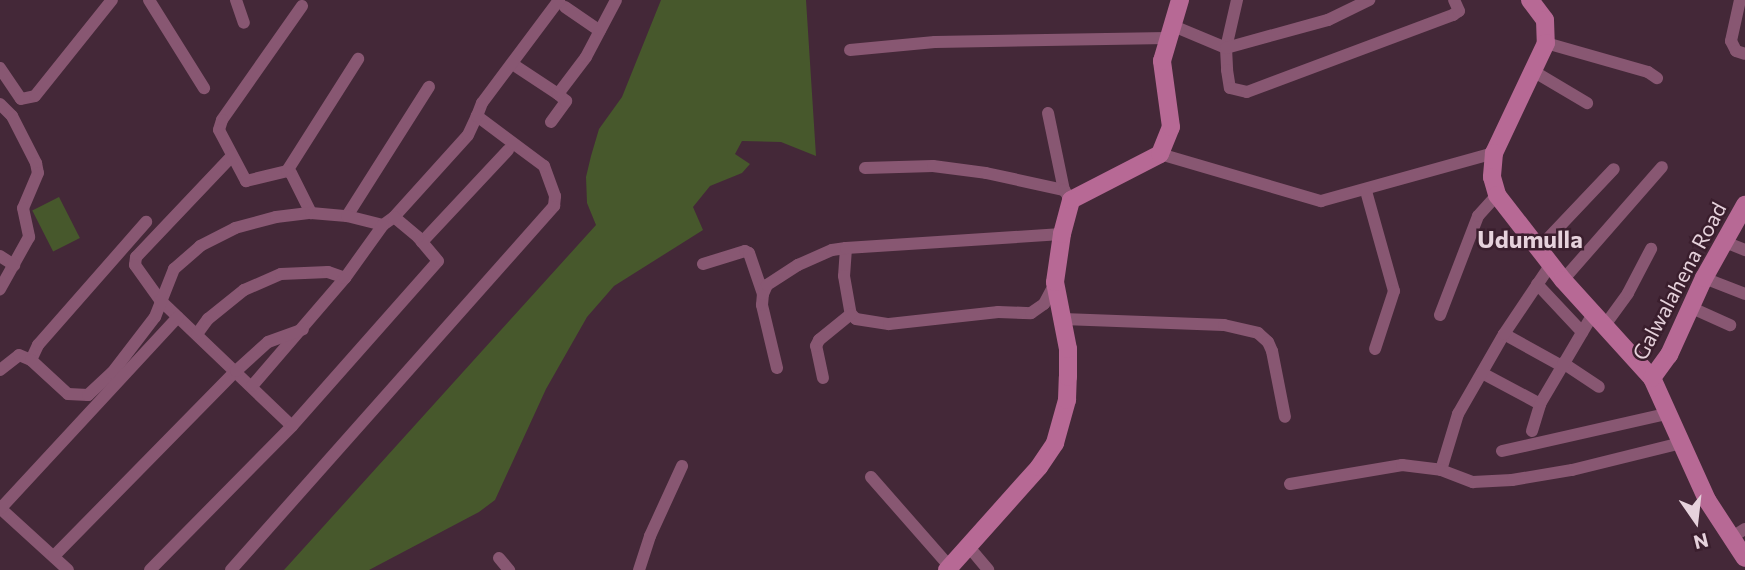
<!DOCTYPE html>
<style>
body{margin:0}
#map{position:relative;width:1745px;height:570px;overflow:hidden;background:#442838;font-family:Commissioner,sans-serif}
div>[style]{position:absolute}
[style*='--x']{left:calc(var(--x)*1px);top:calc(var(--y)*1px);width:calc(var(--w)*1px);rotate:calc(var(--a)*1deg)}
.green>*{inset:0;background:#47582c;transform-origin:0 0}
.street>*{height:12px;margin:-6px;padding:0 6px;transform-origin:6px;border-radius:6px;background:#885772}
.secondary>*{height:18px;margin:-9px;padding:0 9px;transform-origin:9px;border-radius:9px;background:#b76995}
span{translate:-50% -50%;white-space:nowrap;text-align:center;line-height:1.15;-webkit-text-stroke:5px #3a1e2d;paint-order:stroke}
.street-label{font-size:21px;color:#e6d2dc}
.quarter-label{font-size:24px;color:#e6d2dc;font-weight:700}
.north{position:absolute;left:1661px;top:486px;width:70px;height:70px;-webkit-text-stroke:5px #3a1e2d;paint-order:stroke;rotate:166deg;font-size:19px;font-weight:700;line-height:28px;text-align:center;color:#e6d2dc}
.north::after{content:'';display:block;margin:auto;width:24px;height:32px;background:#e6d2dc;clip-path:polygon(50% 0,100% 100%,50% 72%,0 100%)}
</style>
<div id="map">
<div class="green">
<div style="clip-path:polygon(661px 0,806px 0,816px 156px,781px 142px,742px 141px,735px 154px,750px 164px,742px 173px,710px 186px,693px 207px,703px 230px,614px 286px,587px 317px,546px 389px,495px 500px,479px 512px,369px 570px,284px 570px,596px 225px,587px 203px,586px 177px,591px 156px,599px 129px,622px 97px)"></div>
<div style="left:59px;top:197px;width:46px;height:30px;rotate:63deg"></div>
</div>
<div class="street">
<div style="--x:149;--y:0;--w:104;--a:58"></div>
<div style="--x:236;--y:0;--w:24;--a:71"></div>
<div style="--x:1237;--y:0;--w:49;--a:102.9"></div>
<div style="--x:1226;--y:48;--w:22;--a:87"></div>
<div style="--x:1227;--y:70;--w:18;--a:81"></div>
<div style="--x:1230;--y:88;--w:17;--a:13"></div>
<div style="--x:1247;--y:92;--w:220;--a:-20.5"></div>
<div style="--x:1453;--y:15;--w:7;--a:-34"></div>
<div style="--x:1459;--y:11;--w:12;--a:-114"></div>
<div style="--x:1740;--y:0;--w:42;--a:102.4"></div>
<div style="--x:1731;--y:41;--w:11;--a:63"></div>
<div style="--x:1736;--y:51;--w:9;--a:18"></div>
<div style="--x:302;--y:6;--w:139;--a:125.1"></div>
<div style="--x:222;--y:120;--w:10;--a:107"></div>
<div style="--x:219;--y:130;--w:58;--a:62.1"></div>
<div style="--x:246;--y:181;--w:42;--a:-13.7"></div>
<div style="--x:287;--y:171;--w:4;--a:27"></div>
<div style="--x:291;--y:173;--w:45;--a:63.4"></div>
<div style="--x:565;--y:7;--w:42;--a:34.4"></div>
<div style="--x:1171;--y:25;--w:60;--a:22.7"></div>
<div style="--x:1226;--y:48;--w:106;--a:-15.4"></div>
<div style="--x:1328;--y:20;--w:46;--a:-26"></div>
<div style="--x:1546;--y:43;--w:106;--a:15.9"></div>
<div style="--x:1648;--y:72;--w:11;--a:34"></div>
<div style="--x:850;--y:50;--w:85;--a:-5.4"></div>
<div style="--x:935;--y:42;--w:232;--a:-1"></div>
<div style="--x:517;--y:67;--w:49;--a:33.4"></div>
<div style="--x:0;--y:68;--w:37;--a:56"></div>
<div style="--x:21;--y:99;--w:14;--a:-12"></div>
<div style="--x:35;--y:96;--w:123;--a:-51.3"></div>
<div style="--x:1533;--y:71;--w:63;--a:30.7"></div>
<div style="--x:0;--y:104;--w:17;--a:45"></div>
<div style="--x:12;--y:116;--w:53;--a:62.9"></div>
<div style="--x:36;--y:163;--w:10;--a:79"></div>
<div style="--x:38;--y:173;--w:38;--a:113"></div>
<div style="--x:23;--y:208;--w:30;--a:78"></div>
<div style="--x:29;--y:237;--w:60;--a:119.1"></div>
<div style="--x:1048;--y:113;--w:79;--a:78.3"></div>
<div style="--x:551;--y:122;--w:26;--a:-54"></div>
<div style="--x:566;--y:101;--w:11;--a:-139"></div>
<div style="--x:558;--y:94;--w:46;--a:-52.9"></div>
<div style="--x:586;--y:57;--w:64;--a:-62.2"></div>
<div style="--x:1160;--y:154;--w:168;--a:16.3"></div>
<div style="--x:1321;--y:201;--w:180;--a:-15.5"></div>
<div style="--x:232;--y:156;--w:139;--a:133.5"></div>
<div style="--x:136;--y:257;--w:8;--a:97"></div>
<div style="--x:135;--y:265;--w:43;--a:54.5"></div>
<div style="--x:160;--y:300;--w:182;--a:43.7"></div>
<div style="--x:865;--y:168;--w:68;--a:-1.7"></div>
<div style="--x:933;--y:166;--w:53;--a:7.5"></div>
<div style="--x:986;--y:173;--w:80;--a:12.3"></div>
<div style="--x:1064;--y:190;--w:12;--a:55"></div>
<div style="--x:287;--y:171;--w:133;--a:-57.6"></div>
<div style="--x:1366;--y:191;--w:104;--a:74.4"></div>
<div style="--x:1394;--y:291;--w:61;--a:108.1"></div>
<div style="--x:347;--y:216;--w:153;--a:-57.6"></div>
<div style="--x:422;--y:242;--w:126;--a:-46.9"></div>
<div style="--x:1725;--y:242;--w:22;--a:22"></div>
<div style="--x:846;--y:248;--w:28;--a:94"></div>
<div style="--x:844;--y:276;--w:39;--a:80"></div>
<div style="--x:851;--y:314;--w:7;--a:45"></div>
<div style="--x:856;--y:319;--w:33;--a:9"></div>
<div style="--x:889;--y:324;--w:110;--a:-6.3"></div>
<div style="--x:998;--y:312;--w:33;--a:2"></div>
<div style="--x:1031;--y:313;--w:16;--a:-35"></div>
<div style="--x:1044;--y:304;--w:24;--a:-62"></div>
<div style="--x:1538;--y:249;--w:110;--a:-46.5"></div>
<div style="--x:0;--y:256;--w:17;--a:33"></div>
<div style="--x:703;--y:264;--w:44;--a:-17.2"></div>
<div style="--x:745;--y:251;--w:4;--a:27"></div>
<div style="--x:749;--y:253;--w:43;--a:71.1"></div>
<div style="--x:1704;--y:278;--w:44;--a:21.3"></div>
<div style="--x:1563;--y:280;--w:150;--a:-48.8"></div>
<div style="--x:1537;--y:284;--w:66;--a:46.8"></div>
<div style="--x:1692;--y:308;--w:42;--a:24.1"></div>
<div style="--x:1440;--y:315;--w:106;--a:-69"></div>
<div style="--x:1478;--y:216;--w:28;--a:-48"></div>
<div style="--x:1063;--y:319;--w:161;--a:2.1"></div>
<div style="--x:1224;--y:325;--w:35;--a:13"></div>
<div style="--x:1258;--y:333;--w:13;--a:42"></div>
<div style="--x:1268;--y:342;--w:10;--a:66"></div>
<div style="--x:1272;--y:351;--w:67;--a:78.9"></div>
<div style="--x:1605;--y:325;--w:39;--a:-54"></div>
<div style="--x:1628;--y:293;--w:50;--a:-62.4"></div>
<div style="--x:197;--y:334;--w:19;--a:-54"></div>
<div style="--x:208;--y:319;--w:46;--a:-38.9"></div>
<div style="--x:244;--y:290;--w:40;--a:-23.4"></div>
<div style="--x:281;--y:274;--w:47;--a:-2.4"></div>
<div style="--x:328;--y:272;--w:18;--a:19"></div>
<div style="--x:1504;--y:334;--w:66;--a:28.9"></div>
<div style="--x:31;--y:360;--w:17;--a:-65"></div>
<div style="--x:38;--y:345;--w:164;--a:-48.7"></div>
<div style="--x:1563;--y:363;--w:43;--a:33.7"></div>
<div style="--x:777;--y:368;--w:65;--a:-103.4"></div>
<div style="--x:762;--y:305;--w:11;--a:-85"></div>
<div style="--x:763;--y:294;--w:10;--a:-66"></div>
<div style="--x:767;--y:285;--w:37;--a:-33"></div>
<div style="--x:798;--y:265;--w:37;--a:-24"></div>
<div style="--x:832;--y:250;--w:14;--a:-8"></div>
<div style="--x:846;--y:248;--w:216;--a:-3.7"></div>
<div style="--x:0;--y:370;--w:24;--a:-38"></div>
<div style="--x:19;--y:355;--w:13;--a:23"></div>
<div style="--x:31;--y:360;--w:50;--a:42.6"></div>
<div style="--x:68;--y:394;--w:20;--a:3"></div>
<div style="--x:88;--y:395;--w:33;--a:-43"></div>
<div style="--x:112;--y:373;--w:71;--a:-52.5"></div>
<div style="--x:155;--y:317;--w:52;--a:-68.4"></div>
<div style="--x:174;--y:269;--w:35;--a:-41"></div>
<div style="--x:200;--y:246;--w:39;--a:-27"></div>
<div style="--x:235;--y:228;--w:42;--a:-15"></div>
<div style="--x:276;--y:217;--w:35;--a:-7"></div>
<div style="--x:311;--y:213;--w:36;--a:5"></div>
<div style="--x:347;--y:216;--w:37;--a:14"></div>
<div style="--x:383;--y:225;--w:14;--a:-36"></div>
<div style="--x:394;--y:217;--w:110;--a:-47.9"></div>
<div style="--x:468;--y:135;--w:21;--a:-65"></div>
<div style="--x:1482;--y:373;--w:66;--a:28.1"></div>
<div style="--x:1540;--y:404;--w:104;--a:-59.5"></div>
<div style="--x:823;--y:378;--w:33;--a:-102"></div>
<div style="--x:816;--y:346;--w:7;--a:-63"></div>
<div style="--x:819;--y:340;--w:41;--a:-39.1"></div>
<div style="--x:252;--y:386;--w:143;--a:-49.3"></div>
<div style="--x:345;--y:278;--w:65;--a:-54.4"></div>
<div style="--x:1532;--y:431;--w:28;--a:-73"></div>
<div style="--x:1502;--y:451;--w:172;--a:-12.7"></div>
<div style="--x:1441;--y:470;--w:59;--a:-73.1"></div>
<div style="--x:1458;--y:414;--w:92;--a:-60.1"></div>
<div style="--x:1504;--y:334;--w:84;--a:-56.1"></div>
<div style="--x:871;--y:477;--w:120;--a:48.7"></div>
<div style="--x:1290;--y:484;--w:114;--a:-9.6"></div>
<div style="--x:1402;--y:465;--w:39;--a:7"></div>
<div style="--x:1441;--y:470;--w:34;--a:21"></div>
<div style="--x:1473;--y:482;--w:39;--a:-3"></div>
<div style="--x:1512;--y:480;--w:61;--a:-9.5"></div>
<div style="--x:1572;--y:470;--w:112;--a:-13.9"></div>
<div style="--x:0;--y:508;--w:92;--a:42.4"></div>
<div style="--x:1;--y:508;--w:260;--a:-47.2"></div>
<div style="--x:1732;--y:537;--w:15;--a:-32"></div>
<div style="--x:969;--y:547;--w:30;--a:50"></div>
<div style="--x:54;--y:556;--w:260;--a:-45.5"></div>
<div style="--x:236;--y:371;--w:43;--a:-42.2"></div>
<div style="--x:268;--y:342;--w:37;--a:-20"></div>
<div style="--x:499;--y:558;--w:16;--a:50"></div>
<div style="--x:150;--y:570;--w:202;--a:-45.4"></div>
<div style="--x:292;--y:426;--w:220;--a:-48.5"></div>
<div style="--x:438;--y:261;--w:31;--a:-130"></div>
<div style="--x:418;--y:237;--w:31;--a:-140"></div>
<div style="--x:231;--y:570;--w:487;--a:-48.4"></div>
<div style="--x:554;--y:206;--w:10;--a:-84"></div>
<div style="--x:555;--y:196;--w:32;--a:-110"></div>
<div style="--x:544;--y:166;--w:84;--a:-143.3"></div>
<div style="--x:477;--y:116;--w:14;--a:-69"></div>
<div style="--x:482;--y:103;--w:129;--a:-53.2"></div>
<div style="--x:639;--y:570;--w:36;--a:-72"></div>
<div style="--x:650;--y:536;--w:77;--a:-65.4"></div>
</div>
<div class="secondary">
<div style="--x:1530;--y:0;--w:25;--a:53"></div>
<div style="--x:1545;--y:20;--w:23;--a:88"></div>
<div style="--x:1546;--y:43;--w:122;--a:115.3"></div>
<div style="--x:1494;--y:153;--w:24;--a:95"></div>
<div style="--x:1492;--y:177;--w:19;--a:74"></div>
<div style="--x:1497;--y:195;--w:108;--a:52.2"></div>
<div style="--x:1563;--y:280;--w:132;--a:47.8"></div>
<div style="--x:1652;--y:378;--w:134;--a:65.7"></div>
<div style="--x:1707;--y:500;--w:69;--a:56.8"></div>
<div style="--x:1652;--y:378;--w:29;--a:-54"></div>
<div style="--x:1669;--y:355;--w:85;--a:-65.6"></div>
<div style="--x:1704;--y:278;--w:84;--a:-60.7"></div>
<div style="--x:947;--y:570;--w:138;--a:-48.2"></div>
<div style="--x:1039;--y:467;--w:29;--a:-56"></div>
<div style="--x:1055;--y:443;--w:45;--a:-74.4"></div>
<div style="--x:1067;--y:400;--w:23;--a:-88"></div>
<div style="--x:1068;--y:377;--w:28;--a:-90"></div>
<div style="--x:1068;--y:349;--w:68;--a:-101"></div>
<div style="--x:1055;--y:282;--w:49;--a:-81.7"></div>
<div style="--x:1062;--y:234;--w:35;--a:-75"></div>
<div style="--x:1071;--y:200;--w:100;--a:-27.3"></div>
<div style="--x:1160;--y:154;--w:29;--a:-68"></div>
<div style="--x:1171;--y:127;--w:67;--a:-97.8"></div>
<div style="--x:1162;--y:61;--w:64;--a:-73.6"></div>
</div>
<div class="street-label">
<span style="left:1679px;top:281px;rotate:-62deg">Galwalahena Road</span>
</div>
<div class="quarter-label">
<span style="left:1530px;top:239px">Udumulla</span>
</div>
<div class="north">N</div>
</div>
